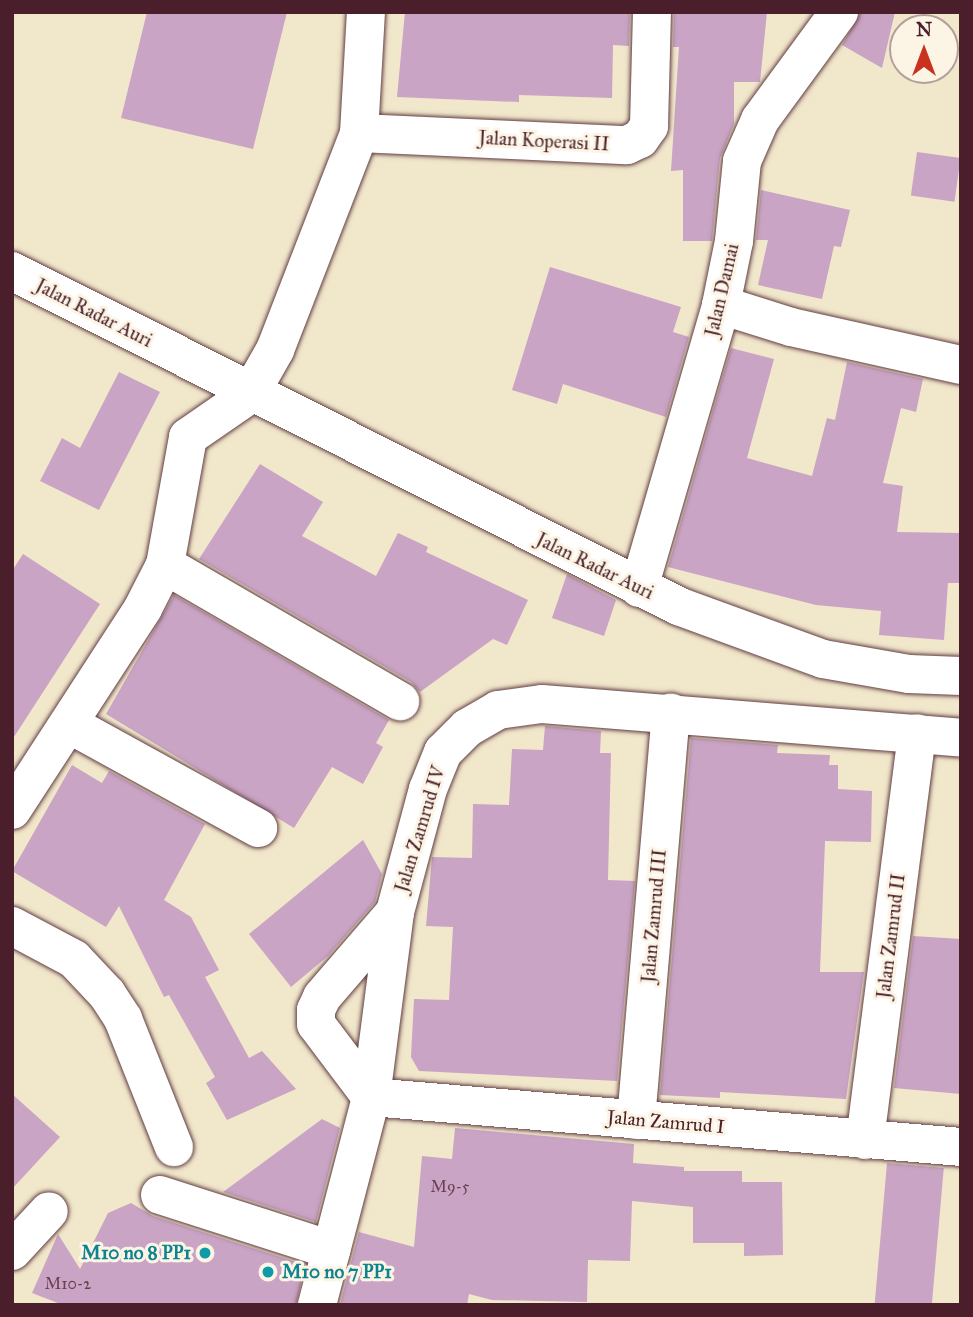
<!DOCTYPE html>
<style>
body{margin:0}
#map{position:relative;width:973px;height:1317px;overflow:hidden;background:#f1e7cb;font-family:"IM FELL Great Primer",serif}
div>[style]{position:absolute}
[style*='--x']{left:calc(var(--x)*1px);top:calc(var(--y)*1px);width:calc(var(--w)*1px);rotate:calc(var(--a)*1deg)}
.building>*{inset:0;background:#c9a4c4;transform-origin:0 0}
.roads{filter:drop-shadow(0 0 2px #633d43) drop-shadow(0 0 2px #633d43)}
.minor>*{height:38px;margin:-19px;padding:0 19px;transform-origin:19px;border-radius:19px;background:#fff}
.secondary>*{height:38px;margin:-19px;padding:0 19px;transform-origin:19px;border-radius:19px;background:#fff}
.dots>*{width:19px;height:19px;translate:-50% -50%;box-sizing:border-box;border:4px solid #fcf5e5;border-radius:50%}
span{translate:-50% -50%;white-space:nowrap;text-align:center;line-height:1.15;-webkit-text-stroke:6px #fcf5e5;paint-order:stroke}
.number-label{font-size:16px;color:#6a4051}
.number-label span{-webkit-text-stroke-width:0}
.street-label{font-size:19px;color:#4a1f2b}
.culture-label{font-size:19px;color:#0d838f;font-weight:700}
.right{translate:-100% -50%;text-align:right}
.left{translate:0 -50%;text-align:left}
.frame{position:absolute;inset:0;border:14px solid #4a1f2b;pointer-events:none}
.north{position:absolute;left:889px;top:14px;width:70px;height:70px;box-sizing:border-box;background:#fcf5e5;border:2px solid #b59f9b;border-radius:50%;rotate:0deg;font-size:19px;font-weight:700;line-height:28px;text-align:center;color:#4a1f2b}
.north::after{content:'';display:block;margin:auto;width:24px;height:32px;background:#c8321e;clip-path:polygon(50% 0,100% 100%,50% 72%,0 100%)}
</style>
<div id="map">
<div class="building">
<div style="clip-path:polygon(147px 12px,287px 12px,253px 149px,121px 118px)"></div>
<div style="clip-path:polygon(405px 12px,630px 12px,629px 46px,613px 45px,612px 98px,519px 95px,519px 102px,397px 97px)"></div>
<div style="clip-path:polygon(674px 12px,767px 12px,760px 82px,734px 82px,734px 124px,720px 158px,712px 241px,683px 241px,683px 170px,671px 171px,679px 47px,673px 47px)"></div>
<div style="clip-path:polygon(861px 12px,895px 12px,882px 68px,842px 45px)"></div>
<div style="left:917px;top:152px;width:44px;height:44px;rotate:8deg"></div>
<div style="clip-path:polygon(761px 190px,850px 210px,841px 247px,834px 246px,822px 299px,758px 285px,768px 240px,756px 240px)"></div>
<div style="clip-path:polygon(550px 267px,681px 307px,673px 332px,689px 337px,666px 417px,563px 384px,557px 404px,512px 390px)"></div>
<div style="clip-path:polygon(731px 348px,774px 359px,747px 458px,812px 476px,827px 418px,835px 420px,847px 362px,923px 379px,916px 412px,901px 408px,883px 483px,903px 486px,897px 532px,961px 533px,961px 583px,948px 583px,944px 640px,879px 635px,881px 611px,816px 605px,668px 567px)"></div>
<div style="clip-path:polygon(119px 372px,160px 392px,99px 510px,40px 481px,62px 438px,80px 448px)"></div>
<div style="clip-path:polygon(260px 464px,323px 502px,302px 536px,376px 576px,398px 533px,428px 547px,426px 552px,528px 600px,507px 645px,493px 639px,420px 692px,411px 682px,199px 559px)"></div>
<div style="clip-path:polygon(23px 554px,100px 604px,12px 740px,12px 571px)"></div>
<div style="clip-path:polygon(567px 574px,616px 600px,604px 636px,552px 618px)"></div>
<div style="clip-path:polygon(174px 595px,389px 720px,376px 743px,383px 747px,363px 784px,332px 767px,294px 828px,106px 714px)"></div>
<div style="clip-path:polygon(545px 726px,601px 731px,600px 753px,611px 753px,608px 880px,635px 881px,617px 1081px,419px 1071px,411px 1057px,414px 999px,449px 1000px,453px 927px,426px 926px,432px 857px,472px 858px,473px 804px,509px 805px,512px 749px,543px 750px)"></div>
<div style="clip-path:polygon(691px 738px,778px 745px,777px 753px,830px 755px,829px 765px,838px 765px,838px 789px,872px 791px,871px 842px,825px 841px,820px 972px,864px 972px,846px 1099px,720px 1092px,720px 1098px,660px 1095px)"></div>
<div style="clip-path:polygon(72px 765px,102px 783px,109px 771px,205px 824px,164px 900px,191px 917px,219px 970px,205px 977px,249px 1058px,262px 1051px,296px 1089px,227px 1120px,206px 1083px,215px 1077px,169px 995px,164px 997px,119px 906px,106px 927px,12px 871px)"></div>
<div style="clip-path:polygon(363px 840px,382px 874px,375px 902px,328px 956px,291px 987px,249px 934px)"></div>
<div style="clip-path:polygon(913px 936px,961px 939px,961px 1094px,894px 1088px)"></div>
<div style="clip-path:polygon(12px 1094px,60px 1137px,12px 1189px)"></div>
<div style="clip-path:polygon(322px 1119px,340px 1128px,316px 1222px,223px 1192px)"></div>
<div style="clip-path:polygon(455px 1128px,634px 1144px,633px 1163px,684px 1167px,684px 1171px,742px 1171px,742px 1182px,782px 1182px,783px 1255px,744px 1256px,744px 1243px,693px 1243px,693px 1207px,632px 1201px,630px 1261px,588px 1260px,587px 1302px,492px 1300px,469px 1294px,467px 1305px,340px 1305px,359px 1232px,414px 1247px,422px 1156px,452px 1159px)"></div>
<div style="left:887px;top:1163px;width:57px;height:142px;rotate:5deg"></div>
<div style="clip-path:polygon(131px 1203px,153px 1216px,305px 1265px,296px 1305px,63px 1305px,32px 1293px,58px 1234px,80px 1269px,108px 1213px)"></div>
</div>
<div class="roads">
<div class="minor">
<div style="--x:359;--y:133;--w:268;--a:2.6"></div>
<div style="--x:627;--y:145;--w:14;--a:-25"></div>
<div style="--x:640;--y:139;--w:16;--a:-55"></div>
<div style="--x:649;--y:126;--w:114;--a:-88.5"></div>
<div style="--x:721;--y:305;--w:73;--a:17.4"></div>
<div style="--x:791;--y:327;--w:174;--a:12.6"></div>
<div style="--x:165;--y:565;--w:272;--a:30.1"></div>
<div style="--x:639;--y:588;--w:295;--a:-73.8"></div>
<div style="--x:721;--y:305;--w:65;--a:-78.5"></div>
<div style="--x:734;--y:241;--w:80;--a:-84.3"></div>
<div style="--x:742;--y:161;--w:45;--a:-66.3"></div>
<div style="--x:760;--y:120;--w:134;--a:-53.8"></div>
<div style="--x:69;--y:724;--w:216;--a:28.8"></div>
<div style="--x:12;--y:810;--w:241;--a:-57"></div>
<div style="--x:143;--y:608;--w:48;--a:-62.9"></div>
<div style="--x:165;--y:565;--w:130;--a:-79.8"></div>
<div style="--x:188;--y:437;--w:75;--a:-34.7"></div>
<div style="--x:250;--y:394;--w:51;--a:-60.4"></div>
<div style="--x:275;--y:350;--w:233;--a:-68.8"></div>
<div style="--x:359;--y:133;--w:121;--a:-86.7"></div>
<div style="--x:12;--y:926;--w:70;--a:28"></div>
<div style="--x:74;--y:959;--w:48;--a:46.7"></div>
<div style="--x:107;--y:994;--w:30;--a:57"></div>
<div style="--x:123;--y:1019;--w:138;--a:68.3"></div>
<div style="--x:371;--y:1097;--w:592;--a:4.84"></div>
<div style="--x:371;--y:1097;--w:91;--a:-127"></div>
<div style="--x:316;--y:1024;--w:14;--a:-90"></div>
<div style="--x:316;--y:1010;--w:14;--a:-65"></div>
<div style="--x:322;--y:997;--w:112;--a:-49.3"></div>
<div style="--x:636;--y:1120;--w:409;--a:-85.1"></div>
<div style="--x:865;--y:1140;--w:410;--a:-82.7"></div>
<div style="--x:160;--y:1195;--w:180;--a:17.8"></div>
<div style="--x:12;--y:1251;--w:54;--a:-47.2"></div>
<div style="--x:317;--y:1305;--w:215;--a:-75.4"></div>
<div style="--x:371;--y:1097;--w:187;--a:-82.6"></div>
<div style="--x:395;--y:912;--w:127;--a:-75"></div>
<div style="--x:428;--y:789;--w:40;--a:-68"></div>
<div style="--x:443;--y:752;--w:34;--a:-45"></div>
<div style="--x:467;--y:728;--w:36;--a:-30"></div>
<div style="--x:498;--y:710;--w:44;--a:-7.8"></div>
<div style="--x:542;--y:704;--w:420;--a:4.6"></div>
</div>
<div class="secondary">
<div style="--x:12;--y:271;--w:746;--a:26.7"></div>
<div style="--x:678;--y:606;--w:154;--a:20.1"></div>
<div style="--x:823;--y:659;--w:87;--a:9.9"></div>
<div style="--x:909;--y:674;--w:52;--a:2.2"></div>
</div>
</div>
<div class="dots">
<div style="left:205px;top:1253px;background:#0f9aa8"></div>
<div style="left:268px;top:1272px;background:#0f9aa8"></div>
</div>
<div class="number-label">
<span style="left:450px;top:1187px">M9-5</span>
<span style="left:68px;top:1284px">M10-2</span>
</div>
<div class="street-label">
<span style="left:544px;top:141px;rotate:3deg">Jalan Koperasi II</span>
<span style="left:722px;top:290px;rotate:-77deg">Jalan Damai</span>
<span style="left:94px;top:313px;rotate:27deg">Jalan Radar Auri</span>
<span style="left:595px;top:566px;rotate:26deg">Jalan Radar Auri</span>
<span style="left:420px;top:829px;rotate:-73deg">Jalan Zamrud IV</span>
<span style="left:654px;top:916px;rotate:-85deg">Jalan Zamrud III</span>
<span style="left:891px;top:936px;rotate:-83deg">Jalan Zamrud II</span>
<span style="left:666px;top:1122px;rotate:5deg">Jalan Zamrud I</span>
</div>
<div class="culture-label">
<span class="right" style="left:191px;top:1253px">M10 no 8 PP1</span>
<span class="left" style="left:282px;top:1272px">M10 no 7 PP1</span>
</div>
<div class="frame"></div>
<div class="north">N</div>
</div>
